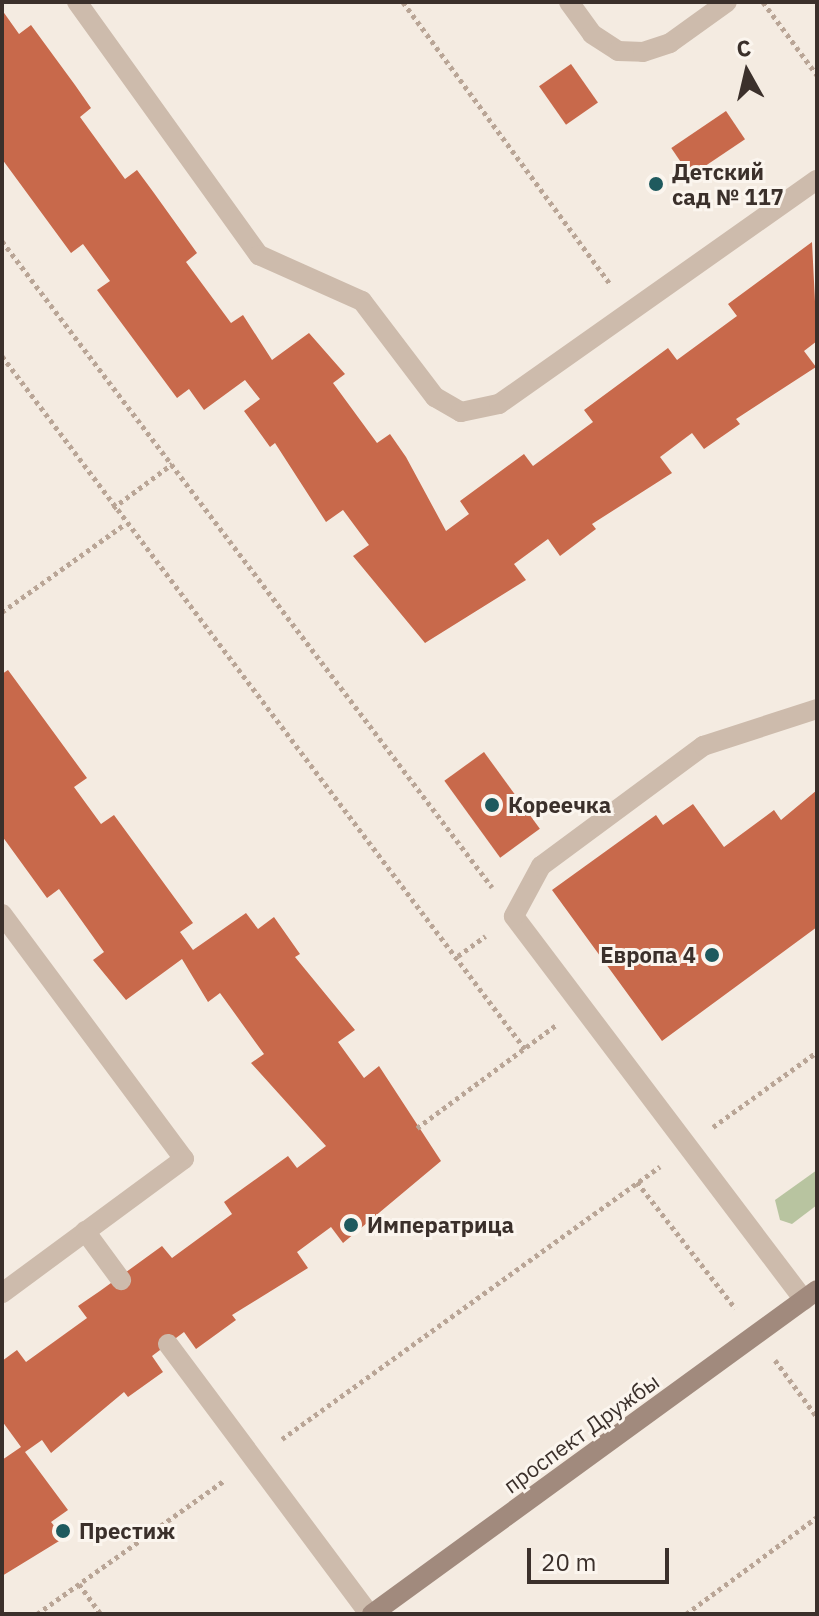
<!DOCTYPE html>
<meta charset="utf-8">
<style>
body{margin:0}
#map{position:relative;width:819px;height:1616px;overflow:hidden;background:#f4ebe1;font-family:"IBM Plex Sans",sans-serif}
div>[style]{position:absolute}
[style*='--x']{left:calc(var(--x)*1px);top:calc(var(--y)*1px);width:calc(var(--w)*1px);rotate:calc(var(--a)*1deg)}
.green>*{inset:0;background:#b8c4a0}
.building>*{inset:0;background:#c8694b;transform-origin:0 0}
.path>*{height:5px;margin-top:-2.5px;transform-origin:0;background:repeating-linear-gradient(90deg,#b9a596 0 4px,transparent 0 8px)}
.lane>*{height:20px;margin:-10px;padding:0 10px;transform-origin:10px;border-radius:10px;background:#cdbbac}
.secondary>*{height:20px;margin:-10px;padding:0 10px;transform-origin:10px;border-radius:10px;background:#a18a7d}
.dots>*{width:22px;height:22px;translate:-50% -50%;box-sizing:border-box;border:4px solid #fbf5ee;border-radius:50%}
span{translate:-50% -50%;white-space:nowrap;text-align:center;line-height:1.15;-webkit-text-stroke:6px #fbf5ee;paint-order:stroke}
.poi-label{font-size:22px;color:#3b302b;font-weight:700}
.left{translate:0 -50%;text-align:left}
.right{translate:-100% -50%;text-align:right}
.street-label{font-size:22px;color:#3b302b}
.frame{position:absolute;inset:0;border:4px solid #3b302b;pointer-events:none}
.north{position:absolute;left:707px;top:32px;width:80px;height:80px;-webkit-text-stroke:6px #fbf5ee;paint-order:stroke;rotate:352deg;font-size:22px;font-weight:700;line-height:32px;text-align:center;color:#3b302b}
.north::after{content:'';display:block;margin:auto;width:28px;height:36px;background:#3b302b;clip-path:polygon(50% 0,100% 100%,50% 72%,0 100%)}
.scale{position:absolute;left:527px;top:1548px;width:142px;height:36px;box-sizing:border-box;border:4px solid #3b302b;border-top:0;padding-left:10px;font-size:24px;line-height:28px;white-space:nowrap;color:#3b302b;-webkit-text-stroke:6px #fbf5ee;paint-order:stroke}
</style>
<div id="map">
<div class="green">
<div style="clip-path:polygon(817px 1170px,817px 1205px,792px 1224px,780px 1220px,775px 1200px)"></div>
</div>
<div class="building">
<div style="clip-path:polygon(2px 10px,19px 34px,31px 25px,75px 85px,91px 108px,80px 117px,125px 179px,137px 170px,154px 193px,197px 253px,186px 262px,231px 323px,243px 315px,272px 360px,309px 333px,345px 374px,333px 383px,377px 443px,390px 434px,406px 457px,446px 531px,469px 514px,460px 501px,524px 454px,533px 466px,593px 422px,584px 410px,668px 348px,677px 360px,737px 316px,728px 304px,812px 242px,817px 341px,804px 351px,816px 367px,736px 419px,740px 424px,704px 449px,692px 433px,660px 457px,672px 473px,592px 524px,596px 529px,560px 556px,548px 539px,514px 564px,526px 580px,425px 643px,353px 556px,369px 545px,343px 510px,326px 522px,275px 443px,270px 447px,244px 411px,260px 399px,245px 380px,204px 410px,189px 389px,177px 398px,97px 290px,110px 281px,83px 244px,71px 253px,2px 159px)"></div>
<div style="left:571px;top:64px;width:47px;height:39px;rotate:55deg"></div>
<div style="left:726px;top:111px;width:34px;height:66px;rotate:56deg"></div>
<div style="clip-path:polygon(8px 670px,87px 778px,74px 787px,101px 824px,114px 815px,193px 923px,180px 932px,193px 950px,246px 913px,258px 929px,274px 917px,300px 954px,295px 957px,355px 1030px,338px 1042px,364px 1078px,379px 1066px,441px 1161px,343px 1243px,331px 1227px,297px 1252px,308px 1268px,232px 1315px,236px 1320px,196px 1349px,184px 1332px,152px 1356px,163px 1372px,128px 1397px,124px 1392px,51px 1453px,42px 1440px,25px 1452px,68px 1510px,51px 1522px,64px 1538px,2px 1576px,2px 1460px,21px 1447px,2px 1421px,2px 1361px,17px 1350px,26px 1362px,87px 1318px,78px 1306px,100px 1291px,162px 1246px,172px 1258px,232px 1214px,224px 1202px,288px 1156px,297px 1168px,326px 1146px,251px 1063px,264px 1054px,220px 993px,208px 1002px,182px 959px,126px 1000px,93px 960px,104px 952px,59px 889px,47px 898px,2px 836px,2px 674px)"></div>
<div style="left:484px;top:752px;width:95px;height:49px;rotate:54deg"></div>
<div style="clip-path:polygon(817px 790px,817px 927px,662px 1041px,552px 890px,656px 815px,663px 825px,693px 804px,724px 847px,774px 810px,781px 820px)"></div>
</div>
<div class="path">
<div style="--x:403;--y:2;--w:351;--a:53.7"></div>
<div style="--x:763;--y:2;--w:91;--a:53.5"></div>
<div style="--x:2;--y:241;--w:811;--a:52.82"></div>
<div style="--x:2;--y:356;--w:868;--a:52.96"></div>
<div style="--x:113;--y:508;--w:74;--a:-36.7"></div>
<div style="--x:2;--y:612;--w:151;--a:-35.6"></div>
<div style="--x:458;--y:956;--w:34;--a:-36"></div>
<div style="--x:713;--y:1127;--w:128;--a:-35.8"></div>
<div style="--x:417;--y:1128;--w:173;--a:-36.5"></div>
<div style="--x:637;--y:1182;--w:160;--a:52.1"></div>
<div style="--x:775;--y:1360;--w:71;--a:53.6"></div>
<div style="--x:282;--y:1439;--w:466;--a:-35.8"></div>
<div style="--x:79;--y:1584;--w:37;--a:54"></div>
<div style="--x:37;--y:1614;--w:231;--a:-35.5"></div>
<div style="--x:686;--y:1614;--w:163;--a:-36.5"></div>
</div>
<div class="lane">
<div style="--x:77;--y:2;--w:312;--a:54.3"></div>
<div style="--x:259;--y:255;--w:113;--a:24.1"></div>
<div style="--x:362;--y:301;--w:121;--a:52.8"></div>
<div style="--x:435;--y:397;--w:30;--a:30"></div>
<div style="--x:461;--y:412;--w:39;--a:-12"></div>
<div style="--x:499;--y:404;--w:389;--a:-35.2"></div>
<div style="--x:569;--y:2;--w:39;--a:54"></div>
<div style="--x:592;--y:34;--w:31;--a:33"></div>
<div style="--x:618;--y:51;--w:25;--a:2"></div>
<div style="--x:643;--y:52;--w:28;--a:-18"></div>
<div style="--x:670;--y:43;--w:70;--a:-35.7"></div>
<div style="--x:2;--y:914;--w:305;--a:53.4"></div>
<div style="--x:184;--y:1159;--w:226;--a:143.6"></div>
<div style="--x:85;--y:1231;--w:61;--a:53.7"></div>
<div style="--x:804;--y:1300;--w:481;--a:-127.1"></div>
<div style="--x:514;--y:916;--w:57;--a:-61.6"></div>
<div style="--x:541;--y:866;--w:202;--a:-36.5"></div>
<div style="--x:703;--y:746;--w:120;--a:-18"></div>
<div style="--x:168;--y:1344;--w:337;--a:53.3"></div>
</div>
<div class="secondary">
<div style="--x:372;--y:1614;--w:550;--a:-36.06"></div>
</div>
<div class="dots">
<div style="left:656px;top:184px;background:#1f5a5e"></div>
<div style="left:492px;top:805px;background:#1f5a5e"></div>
<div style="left:712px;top:955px;background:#1f5a5e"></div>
<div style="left:351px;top:1225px;background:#1f5a5e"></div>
<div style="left:63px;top:1531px;background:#1f5a5e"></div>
</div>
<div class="poi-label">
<span class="left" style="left:672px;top:184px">Детский<br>сад № 117</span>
<span class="left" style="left:508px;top:805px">Кореечка</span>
<span class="right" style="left:696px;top:955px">Европа 4</span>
<span class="left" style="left:367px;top:1225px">Императрица</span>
<span class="left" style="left:79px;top:1531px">Престиж</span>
</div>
<div class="street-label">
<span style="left:581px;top:1433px;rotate:-36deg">проспект Дружбы</span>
</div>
<div class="frame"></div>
<div class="north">С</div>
<div class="scale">20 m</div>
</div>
